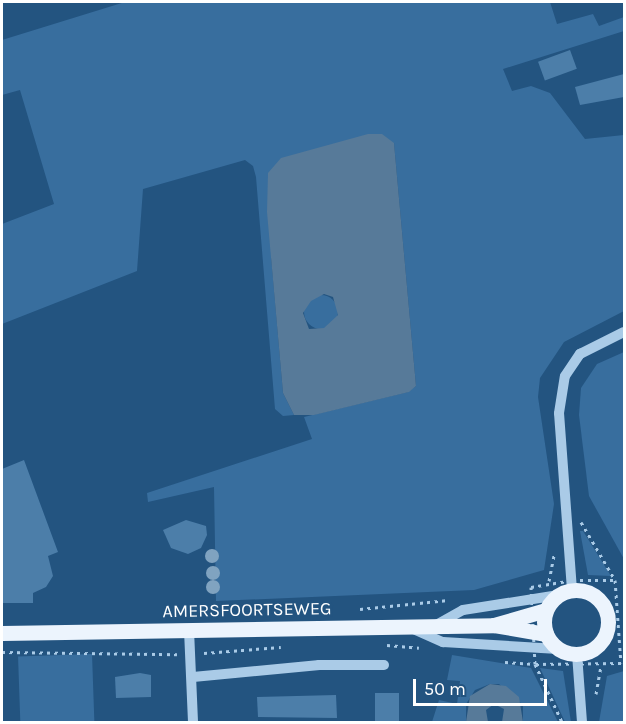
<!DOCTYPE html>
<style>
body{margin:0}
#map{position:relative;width:626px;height:724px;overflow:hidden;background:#235480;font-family:Karla,sans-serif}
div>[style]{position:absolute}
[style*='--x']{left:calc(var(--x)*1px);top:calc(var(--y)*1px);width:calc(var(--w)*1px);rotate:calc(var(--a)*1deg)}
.green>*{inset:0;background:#386e9e;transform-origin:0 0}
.round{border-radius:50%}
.water>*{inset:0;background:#577a99}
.building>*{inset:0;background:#4c7ea9;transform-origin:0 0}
.path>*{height:3px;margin-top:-1.5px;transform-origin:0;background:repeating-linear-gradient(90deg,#aacbe7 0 3px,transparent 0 7.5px)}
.minor>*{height:10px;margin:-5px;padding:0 5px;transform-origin:5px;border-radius:5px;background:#aacbe7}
.major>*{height:15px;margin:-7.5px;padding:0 7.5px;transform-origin:7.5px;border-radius:7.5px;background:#ecf4fd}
.major>.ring{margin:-7.5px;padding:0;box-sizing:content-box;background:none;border:15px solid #ecf4fd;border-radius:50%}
.trees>*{width:14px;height:14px;margin:-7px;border-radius:50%;background:#80a3c0}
span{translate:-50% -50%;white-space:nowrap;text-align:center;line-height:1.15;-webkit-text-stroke:4.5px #235480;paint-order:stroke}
.street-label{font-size:18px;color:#fff}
.frame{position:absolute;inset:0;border:3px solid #fff;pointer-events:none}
.scale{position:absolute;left:413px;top:679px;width:134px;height:27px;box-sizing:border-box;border:3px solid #fff;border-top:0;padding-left:8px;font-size:18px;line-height:21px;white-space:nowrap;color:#fff;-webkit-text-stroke:4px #235480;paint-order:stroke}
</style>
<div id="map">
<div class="green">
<div style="clip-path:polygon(125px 2px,550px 2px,557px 24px,593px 14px,599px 26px,624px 17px,624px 31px,503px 69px,512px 91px,531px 86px,550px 93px,585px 139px,624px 135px,624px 311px,564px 342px,540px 378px,538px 397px,554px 504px,544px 570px,474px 590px,216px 601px,214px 487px,148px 502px,147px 493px,312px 439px,304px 417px,408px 392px,416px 386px,394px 143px,271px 256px,283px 393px,294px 415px,283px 416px,275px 409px,256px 177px,253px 166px,245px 160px,143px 189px,137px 271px,2px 324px,2px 224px,54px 204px,20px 90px,2px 95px,2px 40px)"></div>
<div class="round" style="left:304px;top:295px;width:34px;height:34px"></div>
<div style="clip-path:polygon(624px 352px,624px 559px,589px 496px,579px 415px,581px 388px,597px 364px)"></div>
<div style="clip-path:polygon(580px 531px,583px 531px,611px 576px,588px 575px)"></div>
<div style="left:92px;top:654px;width:68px;height:74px;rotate:88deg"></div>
<div style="clip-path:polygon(452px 655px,531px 668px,558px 722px,523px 722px,523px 705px,499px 684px,490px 684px,475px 690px,466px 704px,466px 722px,432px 722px,439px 700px,457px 704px,460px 681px,447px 680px)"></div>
<div style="clip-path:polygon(540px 668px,563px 671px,571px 722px,565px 722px)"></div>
<div style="clip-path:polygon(624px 671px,624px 722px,599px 722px,607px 676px)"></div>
</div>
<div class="water">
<div style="clip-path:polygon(evenodd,368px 134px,382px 134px,394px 143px,416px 386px,409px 392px,314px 415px,294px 415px,283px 393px,267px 212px,268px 173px,281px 158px,368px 134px,324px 294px,333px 297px,338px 315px,324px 328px,309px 329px,303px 313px,311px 301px,324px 294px)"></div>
<div style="clip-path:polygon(490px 684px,506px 686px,519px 697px,523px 722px,502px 722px,504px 709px,494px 704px,486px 710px,488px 722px,466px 722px,470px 696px)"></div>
</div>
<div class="building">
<div style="left:570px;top:50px;width:20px;height:34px;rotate:70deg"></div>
<div style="clip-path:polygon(624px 74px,624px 97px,580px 105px,575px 87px)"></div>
<div style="clip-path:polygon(24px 460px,58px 552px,48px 556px,53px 576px,46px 587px,33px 593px,33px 603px,2px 603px,2px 469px)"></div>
<div style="clip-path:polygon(186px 520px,206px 526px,207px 535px,201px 548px,188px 554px,171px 548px,163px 530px)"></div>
<div style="clip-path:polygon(140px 673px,151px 675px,151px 697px,116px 698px,115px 677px)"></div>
<div style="left:375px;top:693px;width:24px;height:30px"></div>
<div style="clip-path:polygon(336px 695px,337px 718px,258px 717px,257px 697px)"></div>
</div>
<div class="path">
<div style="--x:581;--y:522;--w:67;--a:59.6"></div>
<div style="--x:573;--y:580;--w:42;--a:0"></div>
<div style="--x:615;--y:580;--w:83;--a:85.9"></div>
<div style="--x:621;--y:663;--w:86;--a:179.3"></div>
<div style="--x:535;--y:664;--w:77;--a:-93"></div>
<div style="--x:531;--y:587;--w:43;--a:-9.5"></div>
<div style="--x:549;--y:581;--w:26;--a:-79"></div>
<div style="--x:360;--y:609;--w:89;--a:-5.8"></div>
<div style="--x:387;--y:645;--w:32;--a:5"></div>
<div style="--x:2;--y:652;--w:175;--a:0.7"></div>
<div style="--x:204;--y:653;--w:77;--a:-4.5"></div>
<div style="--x:505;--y:662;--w:30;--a:4"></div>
<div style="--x:535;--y:664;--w:64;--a:65"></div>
<div style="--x:596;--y:694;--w:29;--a:-80"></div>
</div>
<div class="minor">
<div style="--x:572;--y:590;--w:177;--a:-94.2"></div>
<div style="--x:559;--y:413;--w:37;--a:-81"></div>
<div style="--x:565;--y:376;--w:27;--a:-56"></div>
<div style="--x:580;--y:354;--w:49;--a:-26.6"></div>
<div style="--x:436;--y:625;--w:31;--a:-29"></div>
<div style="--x:463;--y:610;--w:97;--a:-8.9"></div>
<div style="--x:411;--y:628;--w:35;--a:24"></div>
<div style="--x:443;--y:642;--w:115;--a:3.5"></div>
<div style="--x:189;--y:630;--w:92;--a:87.5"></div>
<div style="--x:577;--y:654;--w:68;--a:85.8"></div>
<div style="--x:193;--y:677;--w:127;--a:-5.4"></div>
<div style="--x:319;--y:665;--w:65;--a:0"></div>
</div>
<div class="major">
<div class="ring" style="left:544px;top:590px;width:49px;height:49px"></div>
<div style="--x:494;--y:625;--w:54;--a:-16.1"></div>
<div style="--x:2;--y:633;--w:492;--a:-0.9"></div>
<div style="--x:494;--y:625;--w:53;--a:9.8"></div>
</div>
<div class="trees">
<div style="left:212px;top:556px"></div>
<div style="left:213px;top:573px"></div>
<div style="left:213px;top:587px"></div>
</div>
<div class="street-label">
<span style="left:247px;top:610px;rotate:-1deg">AMERSFOORTSEWEG</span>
</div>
<div class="frame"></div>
<div class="scale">50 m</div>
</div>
